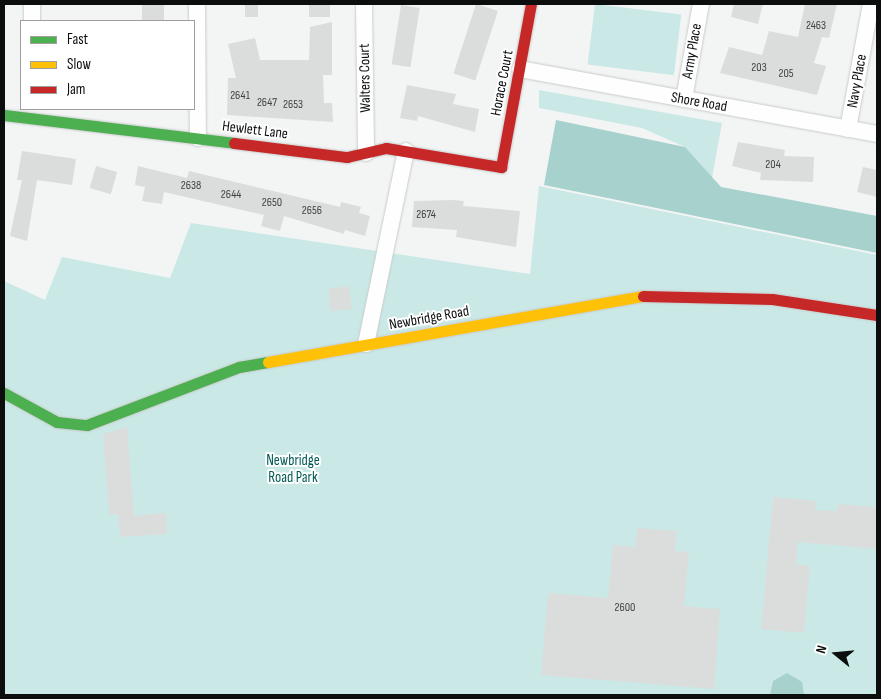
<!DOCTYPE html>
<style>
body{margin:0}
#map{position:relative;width:881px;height:699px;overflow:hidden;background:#f2f5f4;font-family:"Sofia Sans Condensed",sans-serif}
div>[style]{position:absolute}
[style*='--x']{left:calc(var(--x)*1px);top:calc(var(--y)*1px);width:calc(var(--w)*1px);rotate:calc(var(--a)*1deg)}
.green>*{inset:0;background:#cae9e6;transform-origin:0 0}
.water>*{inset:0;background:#a6d1cd}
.building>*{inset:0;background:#dbdddd;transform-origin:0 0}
.roads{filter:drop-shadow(0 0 1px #c9cbcb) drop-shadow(0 0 1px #c9cbcb)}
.street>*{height:16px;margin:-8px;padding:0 8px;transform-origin:8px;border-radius:8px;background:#fdfefd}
.fast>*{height:11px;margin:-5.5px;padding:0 5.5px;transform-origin:5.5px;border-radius:5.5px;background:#4caf50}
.slow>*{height:11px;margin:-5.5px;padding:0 5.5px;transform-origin:5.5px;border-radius:5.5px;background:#ffc107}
.jam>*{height:11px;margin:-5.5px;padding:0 5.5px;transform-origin:5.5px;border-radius:5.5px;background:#c62828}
span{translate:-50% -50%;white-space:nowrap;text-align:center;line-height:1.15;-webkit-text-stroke:4px #fff;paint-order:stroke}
.number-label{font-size:12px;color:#414242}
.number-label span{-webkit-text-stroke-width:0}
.street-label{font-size:15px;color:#0c0d0d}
.park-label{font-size:15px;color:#005b56}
.frame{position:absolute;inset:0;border:5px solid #0c0d0d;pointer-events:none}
.legend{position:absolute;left:20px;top:20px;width:175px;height:90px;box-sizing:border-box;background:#fff;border:1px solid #9e9e9e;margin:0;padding:6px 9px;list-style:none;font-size:15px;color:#0c0d0d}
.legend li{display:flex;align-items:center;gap:10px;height:25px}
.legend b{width:25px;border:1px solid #9e9e9e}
.north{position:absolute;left:811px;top:629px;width:50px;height:50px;-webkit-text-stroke:4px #fff;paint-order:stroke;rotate:287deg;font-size:14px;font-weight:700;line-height:20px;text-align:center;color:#0c0d0d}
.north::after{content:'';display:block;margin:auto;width:18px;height:22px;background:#0c0d0d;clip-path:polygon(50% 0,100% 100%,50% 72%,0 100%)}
</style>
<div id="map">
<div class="green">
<div style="left:595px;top:4px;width:87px;height:61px;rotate:7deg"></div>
<div style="clip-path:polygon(539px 90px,722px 123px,712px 178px,685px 147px,642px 128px,539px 108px)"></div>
<div style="clip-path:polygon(539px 186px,877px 255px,877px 695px,4px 695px,4px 281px,45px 300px,62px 257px,170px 278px,191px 223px,530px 274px)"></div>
</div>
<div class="water">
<div style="clip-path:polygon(556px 120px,685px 147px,721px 187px,877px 216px,877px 253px,544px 185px)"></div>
<div style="clip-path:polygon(787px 673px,802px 682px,804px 695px,770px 695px,773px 681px)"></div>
</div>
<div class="building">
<div style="left:142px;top:4px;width:22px;height:16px"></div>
<div style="left:245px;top:4px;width:13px;height:13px"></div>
<div style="left:309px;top:4px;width:21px;height:13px"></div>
<div style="left:476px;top:4px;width:23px;height:73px;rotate:18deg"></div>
<div style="clip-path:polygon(734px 4px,763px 4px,758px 24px,731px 17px)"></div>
<div style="clip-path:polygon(805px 4px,837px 4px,829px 38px,822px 37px,814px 63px,826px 66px,817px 95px,720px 73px,729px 47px,762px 55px,769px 31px,798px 37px)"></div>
<div style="left:401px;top:5px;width:19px;height:60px;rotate:9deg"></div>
<div style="clip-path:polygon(332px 22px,332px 75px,323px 75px,324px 103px,332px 103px,333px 122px,227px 115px,228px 78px,236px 78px,228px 44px,255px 38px,260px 60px,309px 60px,310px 27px)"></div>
<div style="clip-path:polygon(407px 85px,456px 94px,453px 104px,479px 109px,475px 132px,418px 116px,417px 121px,400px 118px)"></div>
<div style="clip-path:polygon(738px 142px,785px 150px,784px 156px,814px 157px,813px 182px,760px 180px,761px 173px,732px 166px)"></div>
<div style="clip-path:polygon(22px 151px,76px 159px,72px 185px,37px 180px,27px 241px,10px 236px,22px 180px,17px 180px)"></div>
<div style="left:96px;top:166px;width:22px;height:23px;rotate:16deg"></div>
<div style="clip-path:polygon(138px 166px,187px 178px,189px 171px,340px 207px,341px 202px,361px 207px,359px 213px,370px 216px,365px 236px,345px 230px,344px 234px,284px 216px,280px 231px,261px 226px,264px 215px,164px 192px,162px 204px,142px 201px,145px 187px,135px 185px)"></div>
<div style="clip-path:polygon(863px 167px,877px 170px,877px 197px,857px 192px)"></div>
<div style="clip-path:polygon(452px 200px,464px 201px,463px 206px,520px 211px,516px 247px,456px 237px,457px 230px,412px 227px,414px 201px)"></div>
<div style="left:349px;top:286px;width:23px;height:21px;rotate:83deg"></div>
<div style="clip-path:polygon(127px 427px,134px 516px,166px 513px,167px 534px,120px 537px,118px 514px,109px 515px,103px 434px)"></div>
<div style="clip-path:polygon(773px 497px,816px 501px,815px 510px,837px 511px,838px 504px,877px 507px,877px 549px,798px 542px,796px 564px,810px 566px,804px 633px,761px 629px)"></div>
<div style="clip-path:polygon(637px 528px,677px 531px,675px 551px,689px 552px,684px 606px,720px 609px,714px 689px,541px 675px,548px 593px,608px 598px,613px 545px,635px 547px)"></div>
</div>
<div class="roads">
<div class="street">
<div style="--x:32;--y:4;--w:17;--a:90"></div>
<div style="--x:197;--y:4;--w:134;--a:89.6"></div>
<div style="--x:364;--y:4;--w:149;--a:89.2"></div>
<div style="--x:520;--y:69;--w:363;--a:10.3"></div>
<div style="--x:684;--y:99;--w:97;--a:-79.9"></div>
<div style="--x:848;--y:129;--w:127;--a:-79.6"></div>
<div style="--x:366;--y:344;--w:197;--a:-78.3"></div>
</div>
<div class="fast">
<div style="--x:4;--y:115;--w:232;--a:6.9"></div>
<div style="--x:4;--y:393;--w:60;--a:28.7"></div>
<div style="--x:57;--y:422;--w:30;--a:6"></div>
<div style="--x:87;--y:425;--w:163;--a:-20.9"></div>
<div style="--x:239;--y:367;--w:29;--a:-10"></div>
</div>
<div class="slow">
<div style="--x:268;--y:362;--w:381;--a:-10"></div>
</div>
<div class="jam">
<div style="--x:234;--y:143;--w:114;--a:7.1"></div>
<div style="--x:347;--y:157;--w:40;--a:-13"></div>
<div style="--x:386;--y:148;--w:117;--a:9.4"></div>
<div style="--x:501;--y:167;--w:166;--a:-79.6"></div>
<div style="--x:643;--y:296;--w:129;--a:1.3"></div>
<div style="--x:772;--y:299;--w:106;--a:8.7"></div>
</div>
</div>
<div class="number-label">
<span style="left:816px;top:26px">2463</span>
<span style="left:759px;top:68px">203</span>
<span style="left:786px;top:74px">205</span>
<span style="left:240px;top:96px">2641</span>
<span style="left:267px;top:103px">2647</span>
<span style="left:293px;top:105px">2653</span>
<span style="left:773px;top:165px">204</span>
<span style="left:191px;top:186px">2638</span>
<span style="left:231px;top:195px">2644</span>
<span style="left:272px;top:203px">2650</span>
<span style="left:312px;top:211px">2656</span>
<span style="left:426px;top:215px">2674</span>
<span style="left:625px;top:608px">2600</span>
</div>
<div class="street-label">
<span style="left:692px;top:51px;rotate:-80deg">Army Place</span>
<span style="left:365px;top:78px;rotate:-91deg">Walters Court</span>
<span style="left:857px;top:81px;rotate:-80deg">Navy Place</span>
<span style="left:502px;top:83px;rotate:-79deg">Horace Court</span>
<span style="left:699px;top:102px;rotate:10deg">Shore Road</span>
<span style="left:255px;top:130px;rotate:7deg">Hewlett Lane</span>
<span style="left:429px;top:318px;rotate:-10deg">Newbridge Road</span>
</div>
<div class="park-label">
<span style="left:293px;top:469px">Newbridge<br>Road Park</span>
</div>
<div class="frame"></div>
<ul class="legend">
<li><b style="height:6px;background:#4caf50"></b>Fast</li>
<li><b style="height:6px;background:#ffc107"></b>Slow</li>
<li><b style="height:6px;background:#c62828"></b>Jam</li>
</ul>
<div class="north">N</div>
</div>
